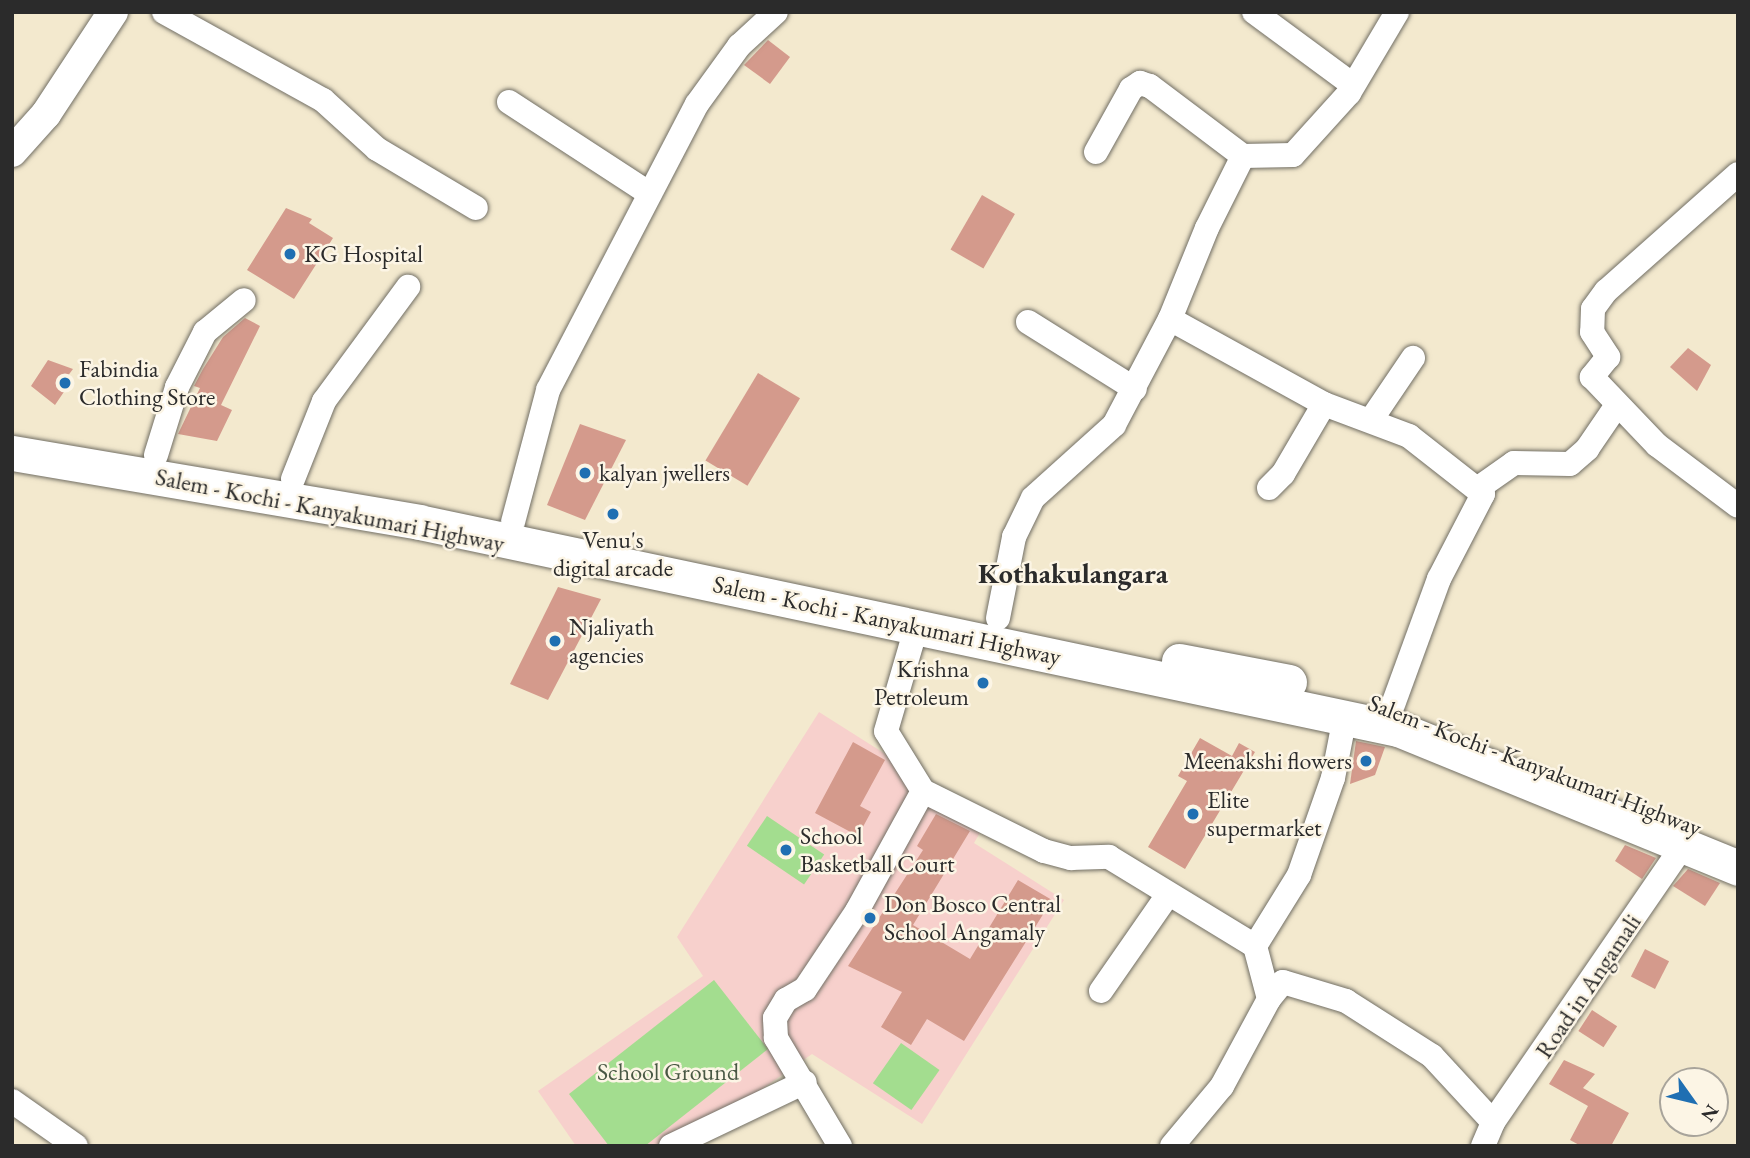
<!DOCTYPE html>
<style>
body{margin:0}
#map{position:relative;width:1750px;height:1158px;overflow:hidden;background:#f3e9ce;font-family:"EB Garamond",serif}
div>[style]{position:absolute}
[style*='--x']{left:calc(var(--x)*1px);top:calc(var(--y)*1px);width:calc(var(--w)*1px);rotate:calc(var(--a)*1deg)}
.built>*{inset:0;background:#f7d0cc}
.green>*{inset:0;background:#a3dd8f;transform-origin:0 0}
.building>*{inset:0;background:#d49a8c;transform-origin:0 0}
.roads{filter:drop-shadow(0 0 2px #716e64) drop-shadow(0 0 2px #716e64)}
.minor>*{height:24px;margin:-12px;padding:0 12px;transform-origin:12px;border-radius:12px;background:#fff}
.major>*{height:30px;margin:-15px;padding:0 15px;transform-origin:15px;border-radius:15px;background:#fff}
.highway>*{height:35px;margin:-17.5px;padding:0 17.5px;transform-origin:17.5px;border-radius:17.5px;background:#fff}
.dots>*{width:19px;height:19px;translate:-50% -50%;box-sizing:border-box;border:4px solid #fcf5e5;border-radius:50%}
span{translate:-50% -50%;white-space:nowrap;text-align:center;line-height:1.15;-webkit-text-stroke:5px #fcf5e5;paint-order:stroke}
.poi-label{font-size:24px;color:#2b2b2b}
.left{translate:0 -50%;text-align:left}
.right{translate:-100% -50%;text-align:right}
.street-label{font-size:24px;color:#2b2b2b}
.park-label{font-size:24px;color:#495844}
.quarter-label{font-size:28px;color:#2b2b2b;font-weight:700}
.frame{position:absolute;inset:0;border:14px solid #2b2b2b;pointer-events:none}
.north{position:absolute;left:1659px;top:1067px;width:70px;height:70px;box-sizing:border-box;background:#fcf5e5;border:2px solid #a8a49b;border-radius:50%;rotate:124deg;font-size:19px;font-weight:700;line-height:28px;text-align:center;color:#2b2b2b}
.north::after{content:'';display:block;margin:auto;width:24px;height:32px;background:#1f6fb2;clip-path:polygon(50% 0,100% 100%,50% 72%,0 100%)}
</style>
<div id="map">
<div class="built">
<div style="clip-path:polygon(819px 712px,988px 819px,974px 843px,1064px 900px,922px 1124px,812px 1054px,681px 1146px,576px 1146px,538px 1091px,703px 976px,677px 937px)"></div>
</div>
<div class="green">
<div style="left:767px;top:816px;width:69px;height:36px;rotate:34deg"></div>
<div style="clip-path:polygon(714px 980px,768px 1049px,645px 1146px,609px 1146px,569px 1094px)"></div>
<div style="left:901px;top:1043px;width:47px;height:49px;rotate:35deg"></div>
</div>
<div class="building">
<div style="clip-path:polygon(768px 40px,790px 57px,770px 84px,744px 65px)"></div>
<div style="left:982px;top:195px;width:38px;height:63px;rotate:30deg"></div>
<div style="clip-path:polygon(286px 208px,312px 219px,309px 223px,333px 238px,294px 299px,247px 270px)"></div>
<div style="clip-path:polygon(245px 318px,260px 326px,221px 405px,232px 410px,217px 441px,178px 434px,200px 388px,194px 386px,203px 369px,223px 337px)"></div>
<div style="clip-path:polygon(1688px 348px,1711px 365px,1697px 391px,1670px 367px)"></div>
<div style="clip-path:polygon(48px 360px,73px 369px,67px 377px,72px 380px,55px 405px,31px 386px)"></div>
<div style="left:758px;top:373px;width:49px;height:102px;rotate:31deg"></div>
<div style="clip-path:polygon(580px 424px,626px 440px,585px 520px,547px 505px)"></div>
<div style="clip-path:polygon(558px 587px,601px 599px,548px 700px,510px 684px)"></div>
<div style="clip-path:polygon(1200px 738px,1232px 756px,1239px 743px,1255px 752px,1185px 869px,1148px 847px,1187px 781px,1178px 776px)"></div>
<div style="clip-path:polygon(1356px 741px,1385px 747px,1375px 775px,1350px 784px)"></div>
<div style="clip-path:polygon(853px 742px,885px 760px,860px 806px,871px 812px,858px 836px,815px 813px)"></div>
<div style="clip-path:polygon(936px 814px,970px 831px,913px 925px,970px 959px,1018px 880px,1052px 900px,964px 1041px,927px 1019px,911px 1045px,881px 1027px,902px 992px,848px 966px,923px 850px,917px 846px)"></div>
<div style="clip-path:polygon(1625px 845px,1656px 858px,1642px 879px,1615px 861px)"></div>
<div style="clip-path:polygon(1688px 869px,1720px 883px,1705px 906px,1673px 886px)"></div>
<div style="left:1645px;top:949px;width:27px;height:31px;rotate:27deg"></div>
<div style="left:1592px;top:1010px;width:30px;height:25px;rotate:33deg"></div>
<div style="clip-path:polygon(1564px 1060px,1595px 1074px,1583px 1088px,1629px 1113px,1611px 1146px,1581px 1146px,1570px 1140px,1588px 1106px,1549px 1084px)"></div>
</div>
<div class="roads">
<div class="minor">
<div style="--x:164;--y:12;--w:182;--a:29"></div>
<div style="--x:323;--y:100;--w:73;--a:42.2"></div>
<div style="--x:377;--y:149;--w:115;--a:30.8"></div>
<div style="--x:1254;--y:12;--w:123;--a:36.4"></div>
<div style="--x:509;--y:102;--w:168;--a:33.1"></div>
<div style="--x:1096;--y:152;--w:72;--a:-60.9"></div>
<div style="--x:1131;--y:89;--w:11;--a:-34"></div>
<div style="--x:1140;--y:83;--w:10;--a:17"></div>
<div style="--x:1150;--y:86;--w:116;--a:37"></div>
<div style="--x:1738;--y:174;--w:176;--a:138.4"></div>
<div style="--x:1606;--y:291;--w:22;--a:126"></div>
<div style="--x:1593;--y:309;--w:23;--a:92"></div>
<div style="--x:1592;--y:332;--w:30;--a:57"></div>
<div style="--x:1608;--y:357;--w:26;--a:129"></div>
<div style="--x:1592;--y:377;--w:94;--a:46.3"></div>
<div style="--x:1657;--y:445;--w:101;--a:37"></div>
<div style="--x:1170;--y:319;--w:176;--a:28.9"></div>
<div style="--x:1324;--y:404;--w:91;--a:20.6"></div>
<div style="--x:1409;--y:436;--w:94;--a:38.1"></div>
<div style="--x:1483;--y:494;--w:96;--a:117.4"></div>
<div style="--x:1439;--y:579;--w:134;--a:110.1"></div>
<div style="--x:1028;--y:322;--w:126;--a:32.1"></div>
<div style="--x:1371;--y:420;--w:75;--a:-55.9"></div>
<div style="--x:156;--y:455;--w:71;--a:-72.8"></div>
<div style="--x:177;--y:387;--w:62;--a:-63"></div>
<div style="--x:205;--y:332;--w:50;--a:-39.4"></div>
<div style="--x:293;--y:479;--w:84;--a:-68.3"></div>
<div style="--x:324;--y:401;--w:142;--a:-53.6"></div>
<div style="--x:1269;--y:488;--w:20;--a:-45"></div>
<div style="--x:1283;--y:474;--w:81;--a:-59.6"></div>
<div style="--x:1477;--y:489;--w:45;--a:-35.1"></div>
<div style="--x:1514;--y:463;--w:56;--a:1"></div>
<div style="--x:1570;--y:464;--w:23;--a:-41"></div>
<div style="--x:1587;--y:449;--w:53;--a:-55.7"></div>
<div style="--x:513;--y:522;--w:137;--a:-75.1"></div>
<div style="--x:548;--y:390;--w:322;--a:-62.5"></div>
<div style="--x:697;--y:104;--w:72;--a:-54.1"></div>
<div style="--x:739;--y:46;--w:50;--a:-42.6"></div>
<div style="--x:998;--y:618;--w:83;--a:-78.8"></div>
<div style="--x:1014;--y:537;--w:43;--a:-64"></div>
<div style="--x:1033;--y:498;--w:109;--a:-42"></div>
<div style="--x:1114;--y:425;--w:120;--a:-62.2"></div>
<div style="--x:1170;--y:319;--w:98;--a:-67.9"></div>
<div style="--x:1207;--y:228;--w:80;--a:-63.4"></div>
<div style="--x:1243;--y:156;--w:50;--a:-1.1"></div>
<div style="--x:1293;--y:155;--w:84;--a:-47.9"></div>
<div style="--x:1349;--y:93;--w:94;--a:-59.3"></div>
<div style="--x:923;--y:791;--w:135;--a:26.4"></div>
<div style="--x:1044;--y:851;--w:28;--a:15"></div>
<div style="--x:1071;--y:858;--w:38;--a:-2"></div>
<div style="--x:1109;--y:857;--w:171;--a:31.4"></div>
<div style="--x:1101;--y:991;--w:116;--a:-55.2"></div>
<div style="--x:1269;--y:999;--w:22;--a:-51"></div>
<div style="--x:1283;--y:982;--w:66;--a:16.8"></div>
<div style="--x:1346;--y:1001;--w:102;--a:32.6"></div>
<div style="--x:1432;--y:1056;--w:90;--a:47.3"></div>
<div style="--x:12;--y:1101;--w:78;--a:35.1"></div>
<div style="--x:671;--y:1146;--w:148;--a:-25.5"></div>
<div style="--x:840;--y:1146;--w:126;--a:-120.7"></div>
<div style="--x:776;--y:1038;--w:20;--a:-93"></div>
<div style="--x:775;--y:1018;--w:21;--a:-59"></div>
<div style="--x:786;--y:1000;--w:22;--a:-30"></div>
<div style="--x:805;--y:989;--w:94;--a:-56.3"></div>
<div style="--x:857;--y:911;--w:137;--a:-61.2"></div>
<div style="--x:923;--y:791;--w:70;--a:-121.7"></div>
<div style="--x:886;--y:731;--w:110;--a:-73.7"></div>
<div style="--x:1172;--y:1146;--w:78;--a:-50.2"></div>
<div style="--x:1222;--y:1086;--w:99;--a:-61.6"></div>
<div style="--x:1269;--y:999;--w:55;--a:-104.8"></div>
<div style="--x:1255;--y:946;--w:84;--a:-58.2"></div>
<div style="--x:1299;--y:875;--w:103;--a:-70.7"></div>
<div style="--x:1333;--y:778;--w:62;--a:-78.9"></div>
<div style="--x:1483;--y:1146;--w:26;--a:-67"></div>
<div style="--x:1493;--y:1122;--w:332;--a:-55.5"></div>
</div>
<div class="major">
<div style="--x:12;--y:152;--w:51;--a:-48.2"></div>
<div style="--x:46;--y:114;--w:122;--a:-56.7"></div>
</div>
<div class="highway">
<div style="--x:12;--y:453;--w:413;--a:9.6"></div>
<div style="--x:419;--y:522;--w:1001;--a:11.94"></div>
<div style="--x:1398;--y:729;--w:367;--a:22.2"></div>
<div style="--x:1179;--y:661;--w:112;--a:10.8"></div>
</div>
</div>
<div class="dots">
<div style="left:290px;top:254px;background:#1f6fb2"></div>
<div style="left:65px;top:383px;background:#1f6fb2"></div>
<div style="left:585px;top:473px;background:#1f6fb2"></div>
<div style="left:613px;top:514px;background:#1f6fb2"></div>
<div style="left:555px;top:641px;background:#1f6fb2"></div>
<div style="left:983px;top:683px;background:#1f6fb2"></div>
<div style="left:1366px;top:761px;background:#1f6fb2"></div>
<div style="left:1193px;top:814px;background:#1f6fb2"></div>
<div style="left:786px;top:850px;background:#1f6fb2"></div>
<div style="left:870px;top:918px;background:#1f6fb2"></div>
</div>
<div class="poi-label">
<span class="left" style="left:304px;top:254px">KG Hospital</span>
<span class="left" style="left:79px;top:383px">Fabindia<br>Clothing Store</span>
<span class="left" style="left:599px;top:473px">kalyan jwellers</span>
<span style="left:613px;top:554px">Venu's<br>digital arcade</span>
<span class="left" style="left:569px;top:641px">Njaliyath<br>agencies</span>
<span class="right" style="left:969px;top:683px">Krishna<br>Petroleum</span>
<span class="right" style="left:1352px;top:761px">Meenakshi flowers</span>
<span class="left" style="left:1207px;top:814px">Elite<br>supermarket</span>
<span class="left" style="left:800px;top:850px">School<br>Basketball Court</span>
<span class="left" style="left:884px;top:918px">Don Bosco Central<br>School Angamaly</span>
</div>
<div class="street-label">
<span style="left:330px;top:510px;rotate:11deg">Salem - Kochi - Kanyakumari Highway</span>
<span style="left:887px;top:620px;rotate:12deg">Salem - Kochi - Kanyakumari Highway</span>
<span style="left:1535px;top:765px;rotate:21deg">Salem - Kochi - Kanyakumari Highway</span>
<span style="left:1588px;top:986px;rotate:-56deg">Road in Angamali</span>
</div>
<div class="park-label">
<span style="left:668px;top:1072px">School Ground</span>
</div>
<div class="quarter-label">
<span style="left:1073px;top:573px">Kothakulangara</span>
</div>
<div class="frame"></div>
<div class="north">N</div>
</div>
